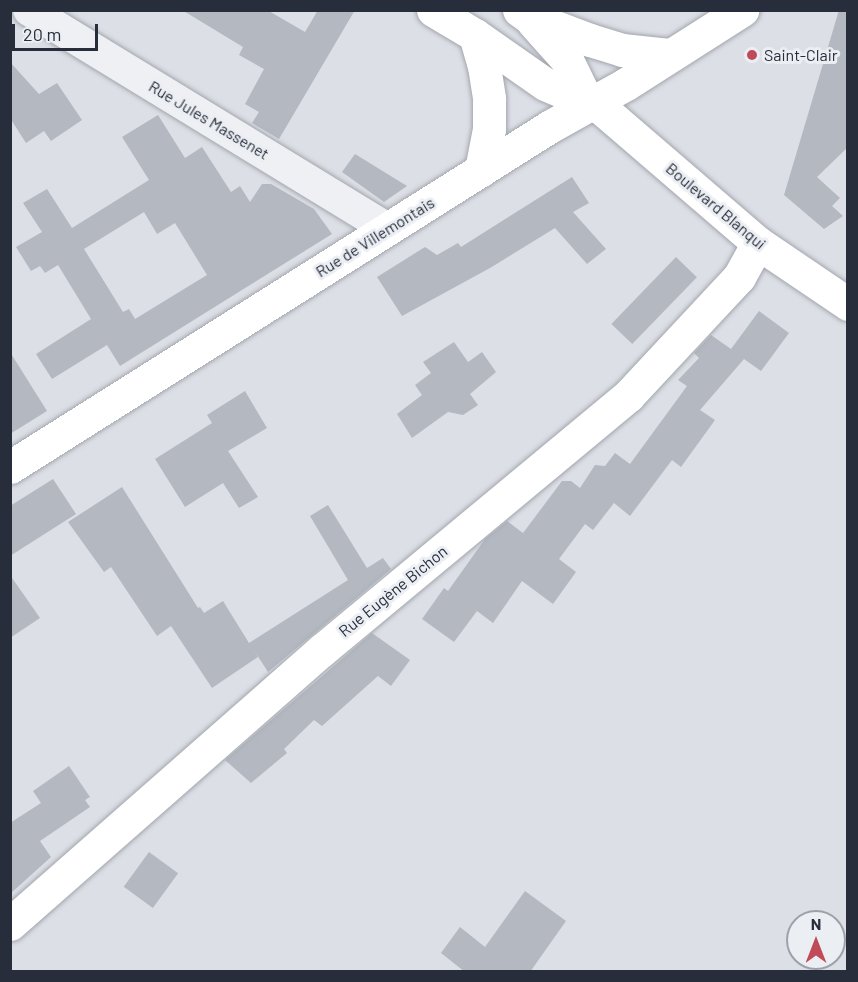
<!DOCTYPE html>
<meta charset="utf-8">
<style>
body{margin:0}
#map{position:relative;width:858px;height:982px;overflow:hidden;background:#dcdfe5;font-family:Barlow,sans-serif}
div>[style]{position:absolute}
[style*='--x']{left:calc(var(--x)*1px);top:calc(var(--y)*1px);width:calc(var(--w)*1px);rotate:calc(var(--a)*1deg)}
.building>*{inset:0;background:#b4b8c1;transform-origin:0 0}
.roads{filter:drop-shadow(0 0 2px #a2a6ae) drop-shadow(0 0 2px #a2a6ae)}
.street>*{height:32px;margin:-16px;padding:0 16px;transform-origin:16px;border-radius:16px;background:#eef0f4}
.secondary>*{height:33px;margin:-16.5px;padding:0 16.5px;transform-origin:16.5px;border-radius:16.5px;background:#fff}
.primary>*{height:33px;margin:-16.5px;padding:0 16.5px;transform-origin:16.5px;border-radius:16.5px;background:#fff}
.dots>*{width:16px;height:16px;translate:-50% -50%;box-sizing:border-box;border:3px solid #ebeef3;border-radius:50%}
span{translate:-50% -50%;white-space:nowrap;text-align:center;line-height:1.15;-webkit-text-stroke:6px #ebeef3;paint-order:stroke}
.poi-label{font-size:16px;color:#272d3a}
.left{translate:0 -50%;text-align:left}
.street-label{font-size:16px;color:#272d3a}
.frame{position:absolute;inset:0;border:12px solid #272d3a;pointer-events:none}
.north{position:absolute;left:786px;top:910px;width:60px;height:60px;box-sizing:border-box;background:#ebeef3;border:2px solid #9da1a9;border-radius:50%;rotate:0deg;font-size:16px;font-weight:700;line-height:24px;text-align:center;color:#272d3a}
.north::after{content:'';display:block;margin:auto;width:21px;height:27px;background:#c14a58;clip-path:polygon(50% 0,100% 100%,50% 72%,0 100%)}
.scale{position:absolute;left:12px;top:24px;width:86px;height:27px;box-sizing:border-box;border:3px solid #272d3a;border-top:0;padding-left:8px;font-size:18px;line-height:21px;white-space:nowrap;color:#272d3a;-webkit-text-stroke:4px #ebeef3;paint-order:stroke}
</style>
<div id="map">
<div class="building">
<div style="clip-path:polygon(182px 10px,267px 10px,305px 32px,318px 10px,355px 10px,279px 139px,252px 123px,259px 112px,245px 104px,264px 69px,239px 55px,243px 47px)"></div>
<div style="clip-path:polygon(839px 10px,848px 10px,848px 147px,817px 177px,840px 198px,832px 206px,843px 216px,824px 229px,784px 195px)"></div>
<div style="clip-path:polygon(10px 62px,39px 94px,57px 83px,82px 120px,51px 141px,44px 131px,26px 143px,10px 118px)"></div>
<div style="clip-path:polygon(evenodd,158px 115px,185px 158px,202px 147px,231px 192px,240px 186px,250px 202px,262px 184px,271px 184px,314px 209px,332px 234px,120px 366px,107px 345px,52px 379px,36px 354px,91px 319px,58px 265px,45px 273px,40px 266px,31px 271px,16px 247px,42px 232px,23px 203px,47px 189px,72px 228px,149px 180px,122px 137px,158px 115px,144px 212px,157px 234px,175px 223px,207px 275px,135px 319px,129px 309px,123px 312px,84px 249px,144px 212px)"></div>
<div style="clip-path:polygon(355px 154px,407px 186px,384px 202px,342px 172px)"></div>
<div style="clip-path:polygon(572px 177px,589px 203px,573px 212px,606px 249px,587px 264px,555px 228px,490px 268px,402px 316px,377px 277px,425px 247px,437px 255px,458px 243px,461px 247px)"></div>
<div style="left:676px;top:257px;width:29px;height:93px;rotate:44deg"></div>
<div style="clip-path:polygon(759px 311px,789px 333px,761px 371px,744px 359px,700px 410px,715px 420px,681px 467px,672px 460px,630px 516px,614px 503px,593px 530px,585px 524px,559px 559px,576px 572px,553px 604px,522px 581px,493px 623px,477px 611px,454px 642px,422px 619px,444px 588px,448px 591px,485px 539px,507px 521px,523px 533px,562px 481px,571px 481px,580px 488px,595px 465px,605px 466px,615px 453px,630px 464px,687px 386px,678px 380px,699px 358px,694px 353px,711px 335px,731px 349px)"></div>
<div style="clip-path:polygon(454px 342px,468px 362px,482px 352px,496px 372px,470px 394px,478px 405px,463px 415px,448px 412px,412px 438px,397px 414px,422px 395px,415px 385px,431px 373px,423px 362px)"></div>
<div style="clip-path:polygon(10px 352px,47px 411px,10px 434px)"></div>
<div style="clip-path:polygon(245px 391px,267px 428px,228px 451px,258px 497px,239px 508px,223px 483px,185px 507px,155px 459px,212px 423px,207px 415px)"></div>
<div style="clip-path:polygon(53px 479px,76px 514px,10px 556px,10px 506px)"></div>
<div style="clip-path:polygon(122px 487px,198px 608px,200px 607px,204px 613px,223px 601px,249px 643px,348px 580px,310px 516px,328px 505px,367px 568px,383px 558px,391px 569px,268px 672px,252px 647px,258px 657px,212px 688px,171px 626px,157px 636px,111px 567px,104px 572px,68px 522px)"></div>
<div style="clip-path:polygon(10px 575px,40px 618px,10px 638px)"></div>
<div style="clip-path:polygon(372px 633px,410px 660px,391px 686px,378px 676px,322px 726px,314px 720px,284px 749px,287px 753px,251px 783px,225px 760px)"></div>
<div style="clip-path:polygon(69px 766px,90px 797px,85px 800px,90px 807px,40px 841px,51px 857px,10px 894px,10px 823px,41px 803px,33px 791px)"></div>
<div style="left:149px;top:852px;width:36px;height:43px;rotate:36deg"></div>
<div style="clip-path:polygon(525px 891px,566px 921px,530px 972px,465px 972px,441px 953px,460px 927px,485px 947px)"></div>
</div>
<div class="roads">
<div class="street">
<div style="--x:29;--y:10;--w:421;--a:31.4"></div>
</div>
<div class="secondary">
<div style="--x:433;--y:10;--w:49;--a:30.8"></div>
<div style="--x:475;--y:35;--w:85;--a:35"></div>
<div style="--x:545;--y:84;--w:61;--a:23.2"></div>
<div style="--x:601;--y:108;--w:207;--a:40.7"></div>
<div style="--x:758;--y:243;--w:109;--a:34.1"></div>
<div style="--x:519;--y:10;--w:12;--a:35"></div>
<div style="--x:529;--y:17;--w:65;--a:20.7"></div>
<div style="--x:590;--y:40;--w:34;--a:17"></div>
<div style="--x:622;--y:50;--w:47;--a:6.1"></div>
<div style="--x:533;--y:22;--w:51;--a:48.2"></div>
<div style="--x:567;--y:60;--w:50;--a:63.9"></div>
<div style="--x:475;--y:35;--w:32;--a:74"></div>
<div style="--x:484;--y:66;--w:33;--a:81"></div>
<div style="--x:489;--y:99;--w:30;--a:90"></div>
<div style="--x:489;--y:129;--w:42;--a:101"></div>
<div style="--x:10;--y:924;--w:415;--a:-41.3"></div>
<div style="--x:322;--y:650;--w:398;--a:-39.7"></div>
<div style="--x:628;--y:396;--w:163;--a:-47"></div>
<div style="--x:739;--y:277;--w:39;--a:-61"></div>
</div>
<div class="primary">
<div style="--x:10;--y:467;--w:637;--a:-32.24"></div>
<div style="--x:549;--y:127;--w:88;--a:-29.2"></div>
<div style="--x:626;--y:84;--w:138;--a:-32.5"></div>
</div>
</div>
<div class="dots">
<div style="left:752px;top:55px;background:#c14a58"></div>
</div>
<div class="poi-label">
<span class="left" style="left:764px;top:55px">Saint-Clair</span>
</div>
<div class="street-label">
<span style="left:209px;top:120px;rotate:31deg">Rue Jules Massenet</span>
<span style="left:716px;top:206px;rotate:40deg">Boulevard Blanqui</span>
<span style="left:375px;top:237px;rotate:-32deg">Rue de Villemontais</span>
<span style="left:393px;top:591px;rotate:-39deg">Rue Eugène Bichon</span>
</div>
<div class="frame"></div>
<div class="north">N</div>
<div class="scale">20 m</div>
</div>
